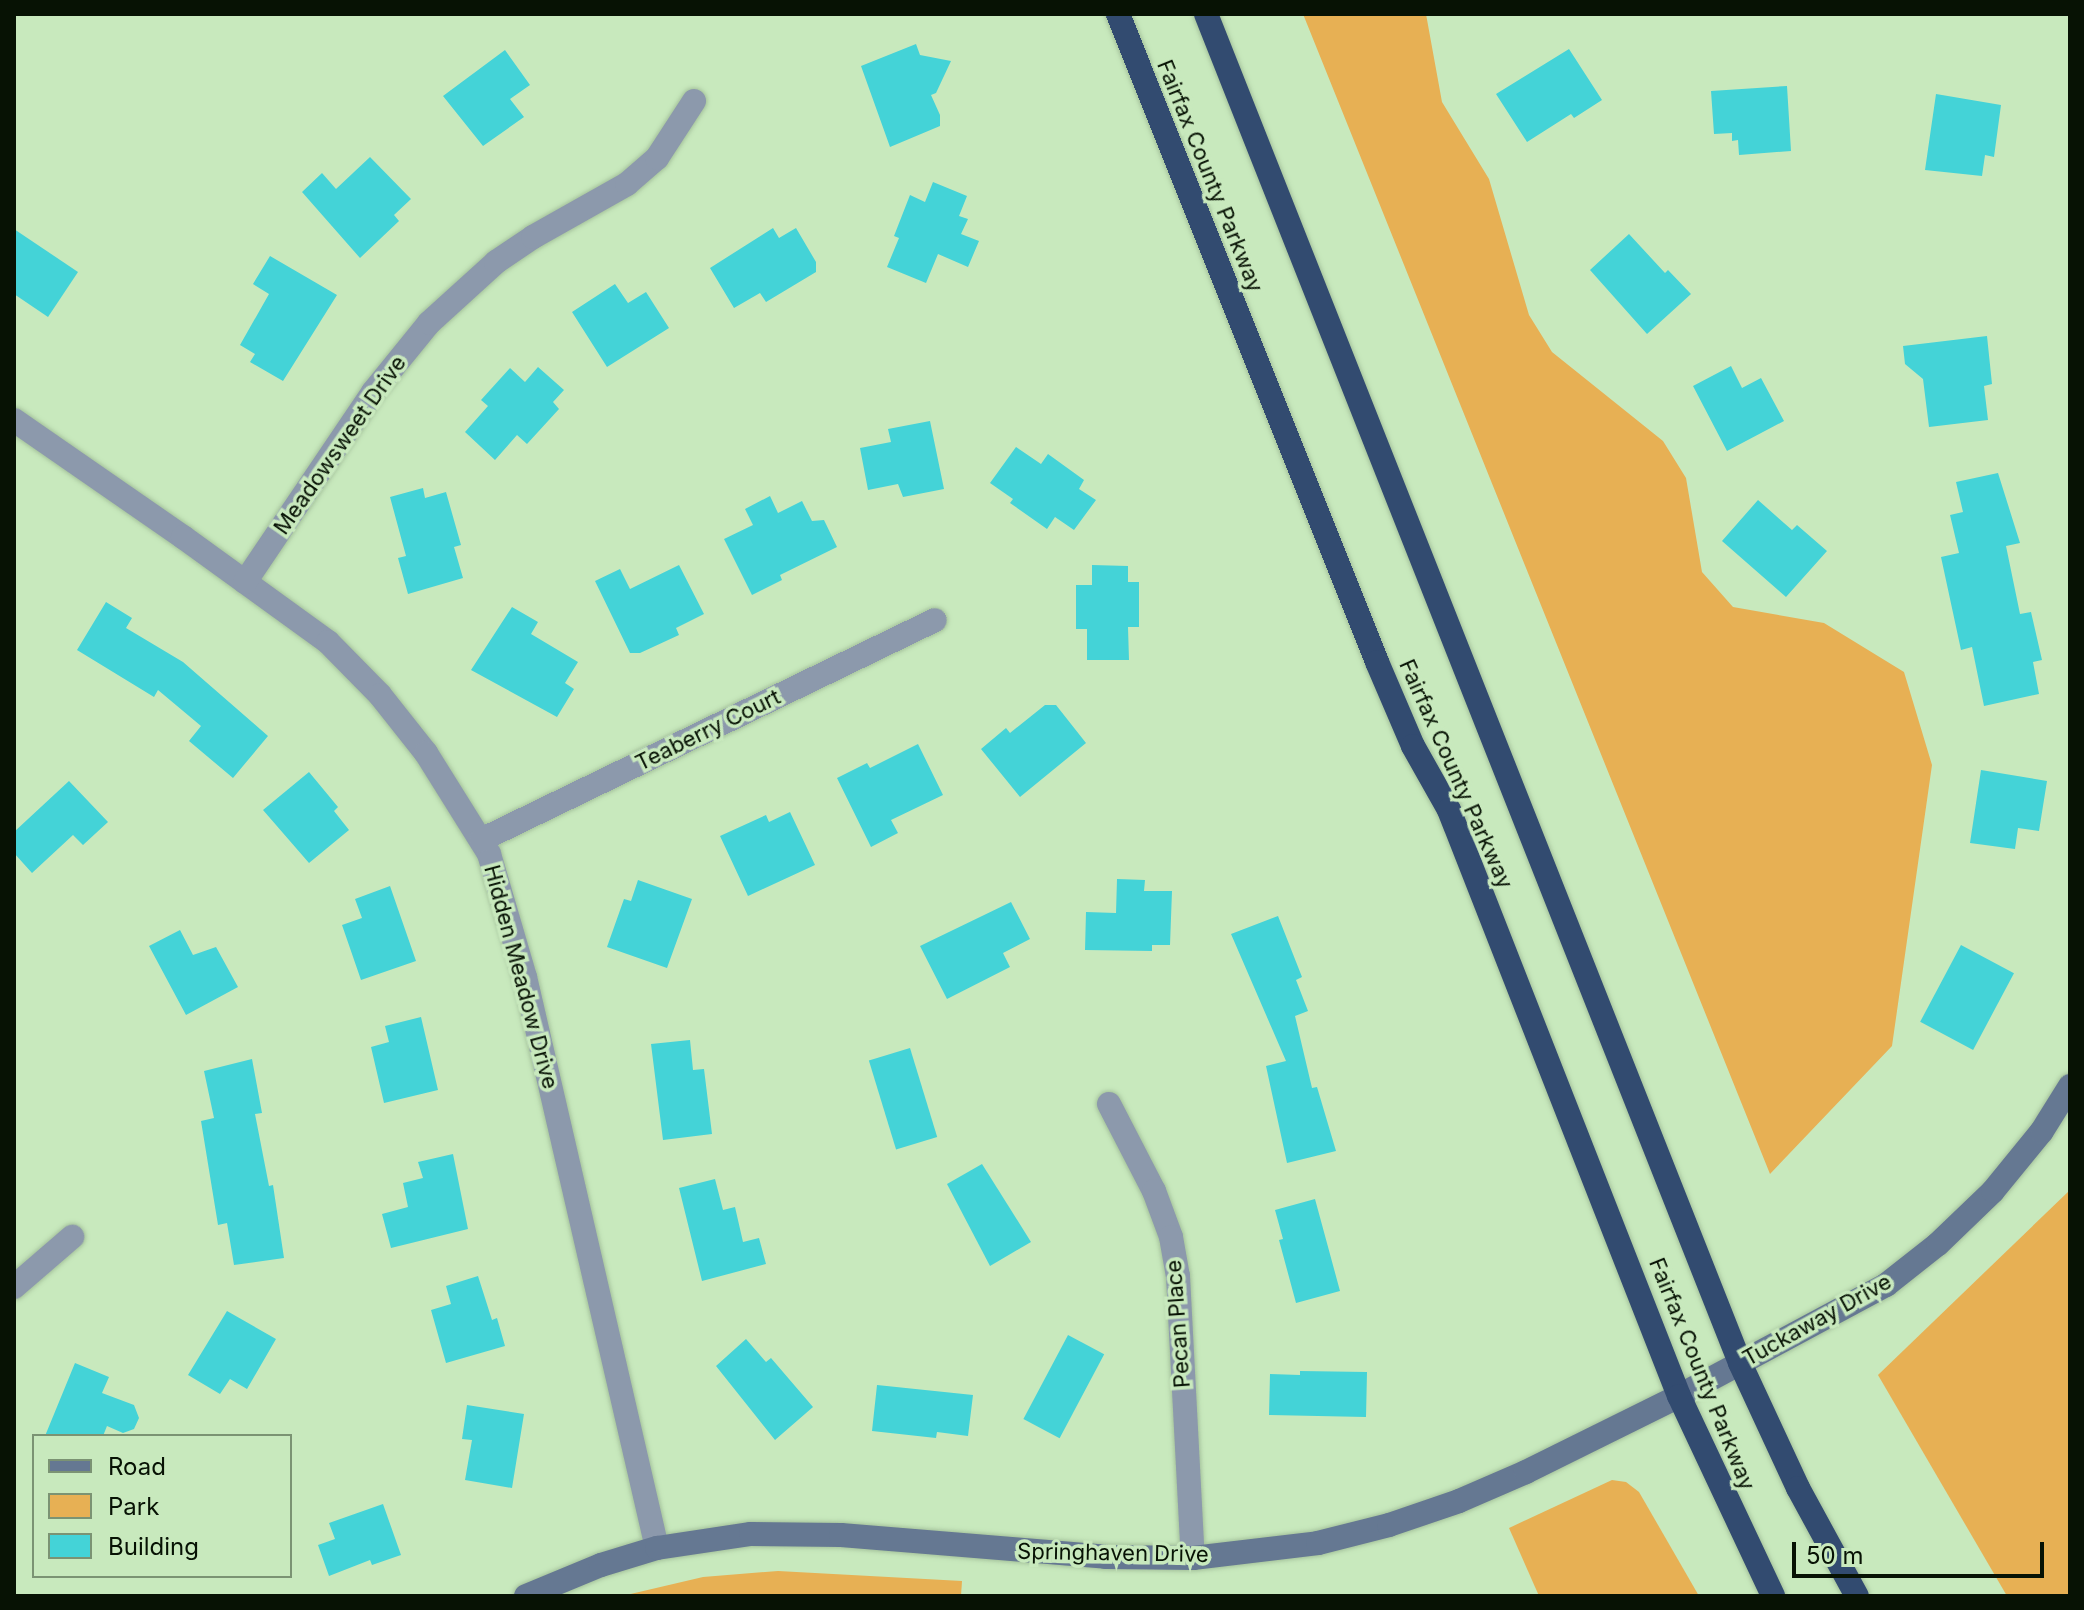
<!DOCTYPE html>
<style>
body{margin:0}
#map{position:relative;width:2084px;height:1610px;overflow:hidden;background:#c8e9bd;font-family:Inter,sans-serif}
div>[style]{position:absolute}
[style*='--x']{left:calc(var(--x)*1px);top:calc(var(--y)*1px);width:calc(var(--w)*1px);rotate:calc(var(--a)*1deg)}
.green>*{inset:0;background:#e7b054}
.building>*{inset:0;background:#44d3d7;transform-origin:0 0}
.roads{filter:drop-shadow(0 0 2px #a5c29c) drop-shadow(0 0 2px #a5c29c)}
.street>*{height:24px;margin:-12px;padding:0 12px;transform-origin:12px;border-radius:12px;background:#8c99ac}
.secondary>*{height:24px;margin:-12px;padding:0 12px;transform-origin:12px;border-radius:12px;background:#657892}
.highway>*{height:24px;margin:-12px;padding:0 12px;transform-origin:12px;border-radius:12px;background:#324b70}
span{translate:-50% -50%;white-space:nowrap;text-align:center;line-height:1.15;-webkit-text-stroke:7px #c8e9bd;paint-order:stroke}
.street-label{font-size:22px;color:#071204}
.frame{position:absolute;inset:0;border:16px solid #071204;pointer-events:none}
.legend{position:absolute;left:32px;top:1434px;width:260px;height:144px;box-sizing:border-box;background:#c8e9bd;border:2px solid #7b9373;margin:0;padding:10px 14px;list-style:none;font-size:24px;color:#071204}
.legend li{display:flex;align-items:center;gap:16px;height:40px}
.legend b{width:40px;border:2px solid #7b9373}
.scale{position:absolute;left:1792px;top:1542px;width:252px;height:36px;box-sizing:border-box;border:4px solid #071204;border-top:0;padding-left:10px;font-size:24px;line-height:28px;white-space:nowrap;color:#071204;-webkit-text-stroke:6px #c8e9bd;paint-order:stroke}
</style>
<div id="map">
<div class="green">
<div style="clip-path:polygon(1303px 14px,1426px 14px,1442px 102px,1489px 179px,1529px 315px,1552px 352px,1663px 441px,1686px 478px,1702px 572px,1733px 607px,1824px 623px,1904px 672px,1932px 765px,1892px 1046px,1770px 1174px)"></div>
<div style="clip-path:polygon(2070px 1190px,2070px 1596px,2007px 1596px,1878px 1375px)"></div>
<div style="clip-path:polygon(1612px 1480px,1626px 1482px,1639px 1492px,1699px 1596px,1539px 1596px,1509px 1528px)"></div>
<div style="clip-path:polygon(778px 1571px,962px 1581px,961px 1596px,622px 1596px,703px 1577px)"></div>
</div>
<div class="building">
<div style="clip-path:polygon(916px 44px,920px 55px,951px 61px,936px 93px,931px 95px,940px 115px,940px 126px,890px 147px,861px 66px)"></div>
<div style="clip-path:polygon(1569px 49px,1602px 100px,1574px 118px,1571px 114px,1527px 142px,1496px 94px)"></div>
<div style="clip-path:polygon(505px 50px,530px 85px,510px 99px,524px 117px,483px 146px,443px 96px)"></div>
<div style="clip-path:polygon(1787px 86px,1791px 151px,1739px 155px,1738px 140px,1732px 141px,1732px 133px,1714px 134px,1711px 91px)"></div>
<div style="clip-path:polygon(1936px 94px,2001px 105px,1994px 157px,1985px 155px,1982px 176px,1925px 170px)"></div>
<div style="clip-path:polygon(370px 157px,411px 199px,394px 215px,399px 221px,360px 258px,302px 192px,322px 173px,336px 189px)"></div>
<div style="clip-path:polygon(933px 182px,967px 196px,959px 216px,968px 219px,961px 234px,979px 241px,968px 267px,938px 254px,926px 283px,887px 267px,899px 238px,894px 236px,910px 195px,925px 202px)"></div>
<div style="clip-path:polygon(773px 228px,779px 238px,796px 228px,816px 262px,816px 272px,766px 302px,760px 293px,734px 308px,710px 268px)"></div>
<div style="clip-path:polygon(14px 229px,78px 272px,48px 317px,14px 294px)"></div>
<div style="clip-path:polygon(1629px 234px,1665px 273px,1668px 270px,1691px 294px,1647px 334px,1590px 270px)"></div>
<div style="clip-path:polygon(270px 256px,337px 295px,283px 381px,250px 362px,255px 354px,240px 345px,269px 294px,253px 284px)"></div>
<div style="clip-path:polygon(615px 284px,628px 303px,646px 292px,669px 328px,607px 367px,572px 312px)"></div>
<div style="clip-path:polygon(1987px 336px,1992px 384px,1984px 386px,1988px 420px,1929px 427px,1923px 379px,1905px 364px,1903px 346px)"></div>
<div style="clip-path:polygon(1731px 366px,1742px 388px,1761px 378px,1784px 421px,1727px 451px,1693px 386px)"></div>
<div style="clip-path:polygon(538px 367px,564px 390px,553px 402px,559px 409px,527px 444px,517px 435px,495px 460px,465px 432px,488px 406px,481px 400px,510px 368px,525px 382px)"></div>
<div style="clip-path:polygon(930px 421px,944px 489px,903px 497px,898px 484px,868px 490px,860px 448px,891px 442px,888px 429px)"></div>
<div style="clip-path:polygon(1016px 447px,1041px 464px,1048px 454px,1084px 480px,1079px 489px,1096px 500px,1074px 530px,1055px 517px,1047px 529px,1010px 503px,1013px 499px,990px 483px)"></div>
<div style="clip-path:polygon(1998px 473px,2020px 543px,2006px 546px,2020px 614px,2031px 612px,2042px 660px,2033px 662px,2039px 694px,1984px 706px,1972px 647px,1961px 650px,1941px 557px,1959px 553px,1950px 515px,1963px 512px,1956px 482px)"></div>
<div style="clip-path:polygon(423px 488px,425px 498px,446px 492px,461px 545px,454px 547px,463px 578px,408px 594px,398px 558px,406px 556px,390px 497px)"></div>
<div style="clip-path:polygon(770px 496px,778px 513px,802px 501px,812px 521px,824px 520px,837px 547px,780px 575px,782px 580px,752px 595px,724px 539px,753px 525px,745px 509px)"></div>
<div style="clip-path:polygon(1758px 500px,1792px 530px,1797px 525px,1827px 551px,1786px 597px,1722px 541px)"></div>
<div style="clip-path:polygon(679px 565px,704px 614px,676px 628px,679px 635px,640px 653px,630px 653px,595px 581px,620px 569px,630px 589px)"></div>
<div style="clip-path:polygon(1092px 565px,1128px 566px,1128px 582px,1139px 582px,1139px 627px,1128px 627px,1129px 660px,1087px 660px,1087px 629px,1076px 629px,1076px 585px,1092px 585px)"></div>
<div style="clip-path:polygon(106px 602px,132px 618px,126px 628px,183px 662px,268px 736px,233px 778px,189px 741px,201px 726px,158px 690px,154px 697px,77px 650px)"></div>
<div style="clip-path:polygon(512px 607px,538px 622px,531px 634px,578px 662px,565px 683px,574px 689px,557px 717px,471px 670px)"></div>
<div style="clip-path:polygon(1045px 705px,1056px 705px,1086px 743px,1020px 797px,981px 749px,1006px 728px,1010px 733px)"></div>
<div style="clip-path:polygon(918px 744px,943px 795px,891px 820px,898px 833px,871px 847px,837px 778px,867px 763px,870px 768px)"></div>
<div style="clip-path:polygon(1981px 770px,2047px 781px,2039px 831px,2018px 828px,2015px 849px,1970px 843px)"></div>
<div style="clip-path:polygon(309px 772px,338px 807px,334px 811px,349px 830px,309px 863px,263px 810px)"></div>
<div style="clip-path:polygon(69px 781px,108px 822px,83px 845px,73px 835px,32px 873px,14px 853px,14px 832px)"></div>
<div style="clip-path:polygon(790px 812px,815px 865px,748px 896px,720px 836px,766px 815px,769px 822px)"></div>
<div style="clip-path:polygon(1117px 879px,1145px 880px,1144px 891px,1172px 891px,1170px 945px,1152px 945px,1152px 951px,1085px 950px,1086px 912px,1116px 913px)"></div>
<div style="clip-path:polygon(638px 880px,692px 899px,667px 968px,607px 947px,624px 899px,631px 901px)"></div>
<div style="clip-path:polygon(390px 886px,416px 961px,361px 980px,342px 925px,362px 918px,355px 899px)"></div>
<div style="clip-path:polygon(1011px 902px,1030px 939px,1003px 953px,1010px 967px,947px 999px,920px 946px)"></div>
<div style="clip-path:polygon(1278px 916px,1302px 977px,1296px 980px,1308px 1011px,1295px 1016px,1312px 1088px,1317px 1087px,1336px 1151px,1287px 1163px,1266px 1066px,1286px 1061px,1231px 934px)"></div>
<div style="clip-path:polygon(180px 930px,193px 955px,216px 947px,238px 987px,186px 1015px,149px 946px)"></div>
<div style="left:1961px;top:945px;width:60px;height:87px;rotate:28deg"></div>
<div style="clip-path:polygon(421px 1017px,438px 1090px,384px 1103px,371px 1047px,389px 1042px,385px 1026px)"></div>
<div style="clip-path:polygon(690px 1040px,693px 1070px,704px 1069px,712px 1134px,663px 1140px,651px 1044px)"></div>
<div style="left:910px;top:1048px;width:93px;height:43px;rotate:73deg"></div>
<div style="clip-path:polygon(252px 1059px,262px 1113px,255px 1114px,269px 1186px,273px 1185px,284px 1258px,234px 1265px,227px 1223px,218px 1225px,201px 1121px,214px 1118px,204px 1071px)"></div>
<div style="clip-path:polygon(453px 1154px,468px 1229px,391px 1248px,382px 1214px,408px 1207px,403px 1183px,423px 1178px,418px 1162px)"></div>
<div style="clip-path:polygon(982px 1164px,1031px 1242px,990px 1266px,947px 1184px)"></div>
<div style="clip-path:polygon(715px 1179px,723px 1210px,735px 1207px,743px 1242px,759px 1238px,766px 1264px,702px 1281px,679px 1188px)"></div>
<div style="clip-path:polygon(1315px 1199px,1340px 1291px,1296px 1303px,1279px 1240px,1283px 1239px,1275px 1210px)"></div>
<div style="clip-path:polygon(478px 1276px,492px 1320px,497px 1318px,505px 1346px,446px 1363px,431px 1310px,451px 1304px,446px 1286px)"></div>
<div style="clip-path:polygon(227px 1311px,276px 1339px,247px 1389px,230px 1379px,220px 1394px,188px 1375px)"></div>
<div style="left:1068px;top:1335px;width:41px;height:95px;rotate:28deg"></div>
<div style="clip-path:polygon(746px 1339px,766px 1362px,771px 1358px,813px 1407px,775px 1440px,716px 1366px)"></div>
<div style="clip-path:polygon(75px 1363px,109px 1377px,102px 1393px,134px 1405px,139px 1418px,134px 1429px,123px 1433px,107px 1426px,103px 1436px,45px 1436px)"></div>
<div style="clip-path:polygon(1300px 1371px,1367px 1372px,1366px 1417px,1269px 1415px,1270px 1374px,1300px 1375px)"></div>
<div style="clip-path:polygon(877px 1385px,973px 1395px,968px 1436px,937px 1432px,936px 1438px,872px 1431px)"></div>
<div style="clip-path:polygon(467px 1405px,524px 1414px,512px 1488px,465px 1480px,472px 1440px,462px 1439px)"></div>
<div style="clip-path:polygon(383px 1504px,401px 1555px,372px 1565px,370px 1560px,329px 1576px,318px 1545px,335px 1539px,329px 1523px)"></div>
</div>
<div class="roads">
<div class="street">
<div style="--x:14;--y:420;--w:206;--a:34.7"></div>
<div style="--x:183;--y:537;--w:179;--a:35.9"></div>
<div style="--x:328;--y:642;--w:74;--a:45.5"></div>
<div style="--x:380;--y:695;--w:74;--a:51.6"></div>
<div style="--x:426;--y:753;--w:119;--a:58"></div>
<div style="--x:489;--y:854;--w:128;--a:73.7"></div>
<div style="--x:525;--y:977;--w:586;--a:76.98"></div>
<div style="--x:245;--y:582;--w:229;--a:-56"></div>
<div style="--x:373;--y:392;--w:89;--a:-50.9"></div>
<div style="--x:429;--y:323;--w:91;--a:-42.3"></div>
<div style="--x:496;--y:262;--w:45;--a:-34"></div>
<div style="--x:533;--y:237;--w:108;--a:-29.4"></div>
<div style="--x:627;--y:184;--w:40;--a:-41"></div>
<div style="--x:657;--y:158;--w:68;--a:-57"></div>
<div style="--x:481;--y:840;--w:504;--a:-25.85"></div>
<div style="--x:1109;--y:1104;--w:98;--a:62.7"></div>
<div style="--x:1154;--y:1191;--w:49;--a:69.7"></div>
<div style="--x:1171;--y:1237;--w:40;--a:80"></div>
<div style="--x:1178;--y:1276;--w:282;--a:87"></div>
<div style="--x:14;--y:1287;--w:77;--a:-40.8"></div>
</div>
<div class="secondary">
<div style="--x:526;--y:1596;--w:81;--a:-22.5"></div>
<div style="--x:601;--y:1565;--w:59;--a:-16.9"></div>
<div style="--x:657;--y:1548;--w:95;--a:-8.5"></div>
<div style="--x:751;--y:1534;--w:90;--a:0.6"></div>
<div style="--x:841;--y:1535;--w:266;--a:4.7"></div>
<div style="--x:1106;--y:1557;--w:87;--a:0.7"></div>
<div style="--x:1193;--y:1558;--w:126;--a:-6.8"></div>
<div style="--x:1318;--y:1543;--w:73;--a:-14.2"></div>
<div style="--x:1389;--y:1525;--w:74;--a:-18.9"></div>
<div style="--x:1459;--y:1501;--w:73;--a:-23.4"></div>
<div style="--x:1526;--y:1472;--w:171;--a:-26.4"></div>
<div style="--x:1679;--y:1396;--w:235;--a:-28.2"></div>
<div style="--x:1886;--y:1285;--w:66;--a:-38.3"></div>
<div style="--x:1938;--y:1244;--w:76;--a:-43.9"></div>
<div style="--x:1993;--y:1191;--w:77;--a:-50.8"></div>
<div style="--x:2042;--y:1131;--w:53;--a:-58.1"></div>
</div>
<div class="highway">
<div style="--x:1118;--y:14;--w:698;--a:68.21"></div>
<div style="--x:1377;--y:662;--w:91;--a:66.8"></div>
<div style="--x:1413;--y:746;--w:73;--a:60.6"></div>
<div style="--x:1449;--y:810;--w:630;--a:68.57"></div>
<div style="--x:1679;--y:1396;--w:221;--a:64.8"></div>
<div style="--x:1206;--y:14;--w:1451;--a:68.4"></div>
<div style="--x:1740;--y:1363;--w:138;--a:65.1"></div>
<div style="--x:1798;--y:1488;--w:123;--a:61.4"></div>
</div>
</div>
<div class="street-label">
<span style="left:1210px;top:176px;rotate:68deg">Fairfax County Parkway</span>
<span style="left:340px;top:445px;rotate:-55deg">Meadowsweet Drive</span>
<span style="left:708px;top:730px;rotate:-26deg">Teaberry Court</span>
<span style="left:1456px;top:774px;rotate:66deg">Fairfax County Parkway</span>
<span style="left:521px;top:977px;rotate:75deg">Hidden Meadow Drive</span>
<span style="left:1817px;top:1320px;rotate:-29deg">Tuckaway Drive</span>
<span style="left:1178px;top:1324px;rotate:-94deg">Pecan Place</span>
<span style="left:1702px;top:1374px;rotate:68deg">Fairfax County Parkway</span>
<span style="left:1113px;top:1553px;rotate:1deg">Springhaven Drive</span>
</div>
<div class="frame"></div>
<ul class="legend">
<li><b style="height:10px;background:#657892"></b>Road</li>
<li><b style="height:22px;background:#e7b054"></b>Park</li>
<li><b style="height:22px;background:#44d3d7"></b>Building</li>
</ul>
<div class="scale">50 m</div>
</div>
